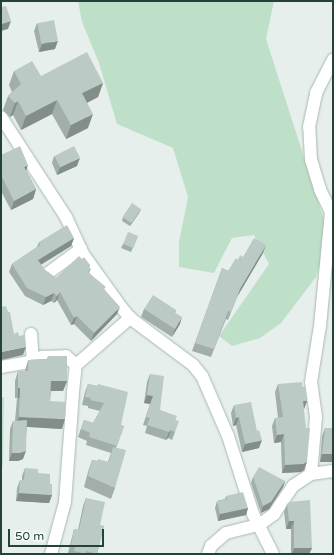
<!DOCTYPE html>
<style>
body{margin:0}
#map{position:relative;width:334px;height:555px;overflow:hidden;background:#e6efeb;font-family:"Varela Round",sans-serif}
div>[style]{position:absolute}
[style*='--x']{left:calc(var(--x)*1px);top:calc(var(--y)*1px);width:calc(var(--w)*1px);rotate:calc(var(--a)*1deg)}
.green>*{inset:0;background:#bfe0c8}
.roads{filter:drop-shadow(0 0 1px #a8b8b2) drop-shadow(0 0 1px #a8b8b2)}
.minor>*{height:12px;margin:-6px;padding:0 6px;transform-origin:6px;border-radius:6px;background:#fff}
.wall>*{inset:0;background:#a1aea9}
.shaded-wall>*{inset:0;background:#838d89;transform-origin:0 0}
.building>*{inset:0;background:#bbcac4;transform-origin:0 0}
span{translate:-50% -50%;white-space:nowrap;text-align:center;line-height:1.15;-webkit-text-stroke:3px #f7fbf9;paint-order:stroke}
.frame{position:absolute;inset:0;border:2px solid #24423a;pointer-events:none}
.scale{position:absolute;left:8px;top:529px;width:96px;height:18px;box-sizing:border-box;border:2px solid #24423a;border-top:0;padding-left:5px;font-size:12px;line-height:14px;white-space:nowrap;color:#24423a;-webkit-text-stroke:3px #f7fbf9;paint-order:stroke}
</style>
<div id="map">
<div class="green">
<div style="clip-path:polygon(78px 1px,274px 1px,266px 39px,329px 235px,316px 277px,281px 323px,260px 338px,232px 346px,219px 336px,269px 264px,254px 235px,232px 238px,214px 273px,179px 267px,179px 242px,188px 197px,173px 148px,117px 124px,99px 63px,82px 22px)"></div>
<div style="clip-path:polygon(1px 397px,4px 397px,3px 461px,1px 480px)"></div>
</div>
<div class="roads">
<div class="minor">
<div style="--x:1;--y:117;--w:119;--a:57"></div>
<div style="--x:66;--y:217;--w:41;--a:65.3"></div>
<div style="--x:83;--y:254;--w:65;--a:54.4"></div>
<div style="--x:121;--y:307;--w:14;--a:51"></div>
<div style="--x:130;--y:318;--w:79;--a:36.7"></div>
<div style="--x:193;--y:365;--w:14;--a:51"></div>
<div style="--x:202;--y:376;--w:65;--a:66.6"></div>
<div style="--x:228;--y:436;--w:82;--a:72.2"></div>
<div style="--x:253;--y:514;--w:45;--a:63.4"></div>
<div style="--x:48;--y:273;--w:41;--a:-36"></div>
<div style="--x:31;--y:334;--w:26;--a:86"></div>
<div style="--x:1;--y:367;--w:27;--a:-10"></div>
<div style="--x:28;--y:362;--w:15;--a:-20"></div>
<div style="--x:42;--y:357;--w:24;--a:-2"></div>
<div style="--x:66;--y:356;--w:13;--a:42"></div>
<div style="--x:311;--y:474;--w:57;--a:-85"></div>
<div style="--x:316;--y:417;--w:35;--a:-98"></div>
<div style="--x:311;--y:382;--w:57;--a:-80.9"></div>
<div style="--x:320;--y:326;--w:115;--a:-84.5"></div>
<div style="--x:331;--y:212;--w:25;--a:-116"></div>
<div style="--x:320;--y:189;--w:30;--a:-107"></div>
<div style="--x:311;--y:160;--w:33;--a:-93"></div>
<div style="--x:309;--y:127;--w:35;--a:-78"></div>
<div style="--x:316;--y:93;--w:38;--a:-63"></div>
<div style="--x:51;--y:554;--w:54;--a:-74.9"></div>
<div style="--x:65;--y:502;--w:110;--a:-85.8"></div>
<div style="--x:73;--y:392;--w:27;--a:-84"></div>
<div style="--x:76;--y:365;--w:72;--a:-41"></div>
<div style="--x:208;--y:554;--w:9;--a:-69"></div>
<div style="--x:211;--y:546;--w:20;--a:-41"></div>
<div style="--x:226;--y:533;--w:34;--a:-14"></div>
<div style="--x:259;--y:525;--w:19;--a:-36"></div>
<div style="--x:274;--y:514;--w:34;--a:-56"></div>
<div style="--x:293;--y:486;--w:22;--a:-34"></div>
<div style="--x:311;--y:474;--w:22;--a:-8"></div>
</div>
</div>
<div class="wall">
<div style="clip-path:polygon(37px 23px,55px 49px,39px 52px,34px 31px)"></div>
<div style="clip-path:polygon(14px 71px,41px 76px,103px 83px,98px 97px,87px 103px,88px 128px,66px 139px,52px 114px,21px 130px,13px 115px,10px 117px,3px 110px,8px 96px,12px 92px,9px 85px)"></div>
<div style="clip-path:polygon(1px 155px,26px 170px,36px 189px,33px 199px,11px 210px,1px 191px)"></div>
<div style="clip-path:polygon(54px 156px,77px 166px,57px 175px,52px 163px)"></div>
<div style="clip-path:polygon(141px 209px,139px 213px,130px 226px,122px 221px,123px 217px)"></div>
<div style="clip-path:polygon(74px 238px,71px 246px,41px 265px,45px 270px,56px 278px,82px 259px,90px 265px,89px 268px,91px 269px,89px 273px,105px 290px,117px 314px,91px 341px,74px 324px,71px 325px,57px 300px,54px 303px,51px 301px,43px 305px,25px 296px,9px 272px,12px 264px,37px 247px,39px 242px)"></div>
<div style="clip-path:polygon(136px 240px,131px 252px,121px 248px,123px 244px)"></div>
<div style="clip-path:polygon(263px 253px,237px 297px,228px 320px,226px 319px,211px 357px,192px 351px,222px 268px,228px 271px,238px 260px,243px 257px)"></div>
<div style="clip-path:polygon(144px 309px,176px 310px,175px 313px,180px 324px,172px 337px,141px 317px)"></div>
<div style="clip-path:polygon(48px 356px,67px 381px,63px 391px,51px 391px,50px 401px,62px 429px,27px 427px,23px 459px,18px 461px,9px 461px,10px 429px,13px 421px,15px 421px,17px 398px,15px 398px,15px 381px,18px 371px,25px 371px,28px 360px,47px 359px)"></div>
<div style="clip-path:polygon(150px 374px,160px 410px,176px 420px,175px 432px,172px 440px,168px 438px,166px 440px,145px 433px,147px 426px,143px 425px,150px 404px,144px 403px,147px 382px)"></div>
<div style="clip-path:polygon(88px 384px,97px 386px,121px 425px,124px 426px,116px 448px,115px 488px,111px 499px,84px 487px,88px 472px,92px 460px,97px 461px,108px 462px,111px 453px,86px 445px,87px 441px,78px 437px,84px 420px,93px 423px,100px 411px,88px 408px,88px 406px,82px 405px,85px 392px)"></div>
<div style="clip-path:polygon(278px 384px,302px 387px,307px 401px,304px 409px,304px 470px,301px 472px,282px 473px,281px 442px,274px 443px,272px 426px,275px 418px,278px 418px,275px 392px)"></div>
<div style="clip-path:polygon(234px 405px,259px 448px,242px 452px,236px 425px,233px 426px,231px 413px)"></div>
<div style="clip-path:polygon(325px 428px,333px 428px,333px 462px,320px 462px,322px 436px)"></div>
<div style="clip-path:polygon(25px 468px,38px 473px,50px 484px,52px 495px,49px 503px,16px 501px,17px 488px,20px 480px,22px 480px,22px 476px)"></div>
<div style="clip-path:polygon(253px 477px,285px 481px,283px 487px,269px 509px,261px 513px,251px 483px)"></div>
<div style="clip-path:polygon(226px 496px,248px 508px,246px 515px,218px 521px,215px 508px,217px 501px,225px 499px)"></div>
<div style="clip-path:polygon(86px 498px,100px 525px,104px 526px,97px 554px,72px 554px,68px 553px,74px 529px,78px 530px,83px 506px)"></div>
<div style="clip-path:polygon(287px 504px,312px 548px,309px 554px,291px 554px,291px 529px,286px 529px,284px 512px)"></div>
</div>
<div class="shaded-wall">
<div style="clip-path:polygon(11px 21px,8px 29px,1px 31px,1px 24px)"></div>
<div style="clip-path:polygon(58px 41px,55px 49px,39px 52px,42px 44px)"></div>
<div style="clip-path:polygon(103px 83px,98px 97px,77px 108px,82px 93px)"></div>
<div style="clip-path:polygon(57px 100px,52px 114px,21px 130px,26px 116px)"></div>
<div style="clip-path:polygon(18px 101px,13px 115px,10px 117px,15px 103px)"></div>
<div style="clip-path:polygon(93px 114px,88px 128px,66px 139px,71px 125px)"></div>
<div style="clip-path:polygon(80px 158px,77px 166px,57px 175px,60px 167px)"></div>
<div style="clip-path:polygon(28px 165px,25px 174px,24px 167px)"></div>
<div style="clip-path:polygon(36px 189px,33px 199px,11px 210px,14px 201px)"></div>
<div style="clip-path:polygon(141px 209px,139px 213px,130px 226px,132px 222px)"></div>
<div style="clip-path:polygon(74px 238px,71px 246px,35px 268px,38px 260px)"></div>
<div style="clip-path:polygon(266px 245px,263px 253px,237px 297px,228px 320px,240px 289px)"></div>
<div style="clip-path:polygon(60px 292px,57px 300px,54px 303px,57px 296px)"></div>
<div style="clip-path:polygon(54px 293px,51px 301px,43px 305px,46px 297px)"></div>
<div style="clip-path:polygon(120px 307px,117px 314px,91px 341px,94px 333px)"></div>
<div style="clip-path:polygon(77px 316px,74px 324px,71px 325px,74px 318px)"></div>
<div style="clip-path:polygon(182px 317px,180px 324px,172px 337px,175px 329px)"></div>
<div style="clip-path:polygon(26px 347px,23px 355px,1px 360px,1px 352px)"></div>
<div style="clip-path:polygon(51px 381px,67px 381px,63px 391px,47px 391px)"></div>
<div style="left:18px;top:388px;width:2px;height:10px"></div>
<div style="clip-path:polygon(147px 395px,153px 396px,150px 404px,144px 403px)"></div>
<div style="clip-path:polygon(303px 401px,307px 401px,304px 409px)"></div>
<div style="clip-path:polygon(19px 417px,65px 419px,62px 429px,15px 426px)"></div>
<div style="clip-path:polygon(239px 417px,236px 425px,233px 426px,236px 418px)"></div>
<div style="clip-path:polygon(171px 430px,168px 438px,166px 440px,169px 432px)"></div>
<div style="clip-path:polygon(284px 434px,281px 442px,274px 443px,277px 435px)"></div>
<div style="clip-path:polygon(262px 440px,259px 448px,242px 452px,245px 444px)"></div>
<div style="clip-path:polygon(26px 451px,23px 459px,18px 461px,9px 461px,12px 453px)"></div>
<div style="clip-path:polygon(322px 454px,333px 454px,333px 462px,320px 462px)"></div>
<div style="clip-path:polygon(307px 462px,304px 470px,301px 472px,282px 473px,285px 465px)"></div>
<div style="clip-path:polygon(285px 481px,283px 487px,269px 509px,261px 513px,263px 506px)"></div>
<div style="clip-path:polygon(19px 493px,52px 495px,49px 503px,16px 501px)"></div>
<div style="clip-path:polygon(248px 508px,246px 515px,218px 521px,220px 514px)"></div>
<div style="clip-path:polygon(289px 521px,294px 521px,291px 529px,286px 529px)"></div>
<div style="clip-path:polygon(294px 548px,312px 548px,309px 554px,292px 554px)"></div>
</div>
<div class="building">
<div style="clip-path:polygon(6px 6px,11px 21px,1px 24px,1px 7px)"></div>
<div style="left:54px;top:20px;width:21px;height:17px;rotate:79deg"></div>
<div style="clip-path:polygon(87px 52px,103px 83px,82px 93px,93px 114px,71px 125px,57px 100px,26px 116px,18px 101px,15px 103px,8px 96px,21px 84px,14px 71px,32px 61px,41px 76px)"></div>
<div style="clip-path:polygon(20px 146px,28px 165px,24px 167px,36px 189px,14px 201px,2px 177px,1px 177px,1px 155px)"></div>
<div style="left:74px;top:146px;width:13px;height:22px;rotate:63deg"></div>
<div style="left:132px;top:203px;width:11px;height:17px;rotate:34deg"></div>
<div style="clip-path:polygon(67px 225px,74px 238px,38px 260px,45px 270px,56px 278px,79px 256px,82px 259px,84px 257px,90px 265px,88px 267px,91px 269px,88px 272px,106px 287px,104px 289px,120px 307px,94px 333px,77px 316px,74px 318px,60px 292px,57px 296px,54px 293px,46px 297px,27px 288px,12px 264px,40px 245px,39px 242px)"></div>
<div style="left:128px;top:232px;width:11px;height:13px;rotate:22deg"></div>
<div style="clip-path:polygon(254px 238px,266px 245px,240px 289px,231px 312px,228px 311px,214px 349px,195px 343px,222px 268px,228px 271px,236px 258px,238px 260px,240px 255px,243px 257px)"></div>
<div style="clip-path:polygon(153px 295px,176px 310px,174px 312px,182px 317px,175px 329px,144px 309px)"></div>
<div style="clip-path:polygon(6px 306px,8px 312px,10px 312px,14px 334px,18px 332px,19px 336px,24px 335px,26px 347px,1px 352px,1px 307px)"></div>
<div style="clip-path:polygon(48px 356px,67px 356px,67px 381px,51px 381px,50px 401px,66px 402px,65px 419px,19px 417px,20px 388px,18px 388px,18px 371px,28px 371px,28px 360px,48px 359px)"></div>
<div style="clip-path:polygon(150px 374px,164px 376px,160px 410px,177px 416px,175px 420px,179px 421px,175px 432px,171px 430px,169px 432px,147px 425px,150px 418px,146px 417px,153px 396px,147px 395px)"></div>
<div style="clip-path:polygon(302px 382px,302px 387px,305px 386px,307px 401px,303px 401px,306px 428px,310px 428px,307px 462px,303px 464px,285px 465px,284px 434px,277px 435px,275px 418px,283px 417px,278px 384px)"></div>
<div style="clip-path:polygon(88px 384px,97px 386px,98px 384px,128px 392px,121px 425px,124px 426px,117px 446px,89px 437px,90px 433px,81px 429px,84px 420px,93px 423px,104px 403px,90px 400px,91px 398px,85px 397px)"></div>
<div style="clip-path:polygon(251px 402px,257px 431px,259px 430px,262px 440px,245px 444px,239px 417px,236px 418px,234px 405px)"></div>
<div style="clip-path:polygon(27px 420px,26px 451px,20px 453px,12px 453px,13px 421px)"></div>
<div style="clip-path:polygon(325px 428px,333px 428px,333px 454px,322px 454px)"></div>
<div style="clip-path:polygon(113px 447px,126px 450px,115px 488px,88px 476px,92px 460px,97px 461px,98px 459px,109px 462px)"></div>
<div style="clip-path:polygon(259px 467px,285px 481px,271px 502px,263px 506px,253px 477px)"></div>
<div style="clip-path:polygon(25px 468px,38px 469px,38px 473px,50px 474px,50px 484px,52px 484px,52px 495px,19px 493px,20px 480px,24px 480px)"></div>
<div style="clip-path:polygon(243px 492px,248px 508px,220px 514px,217px 501px,227px 499px,226px 496px)"></div>
<div style="clip-path:polygon(86px 498px,105px 502px,100px 525px,104px 526px,97px 554px,86px 551px,86px 554px,74px 551px,75px 546px,71px 545px,74px 529px,79px 530px)"></div>
<div style="clip-path:polygon(310px 500px,312px 548px,294px 548px,294px 521px,289px 521px,287px 504px,289px 502px)"></div>
</div>
<div class="frame"></div>
<div class="scale">50 m</div>
</div>
